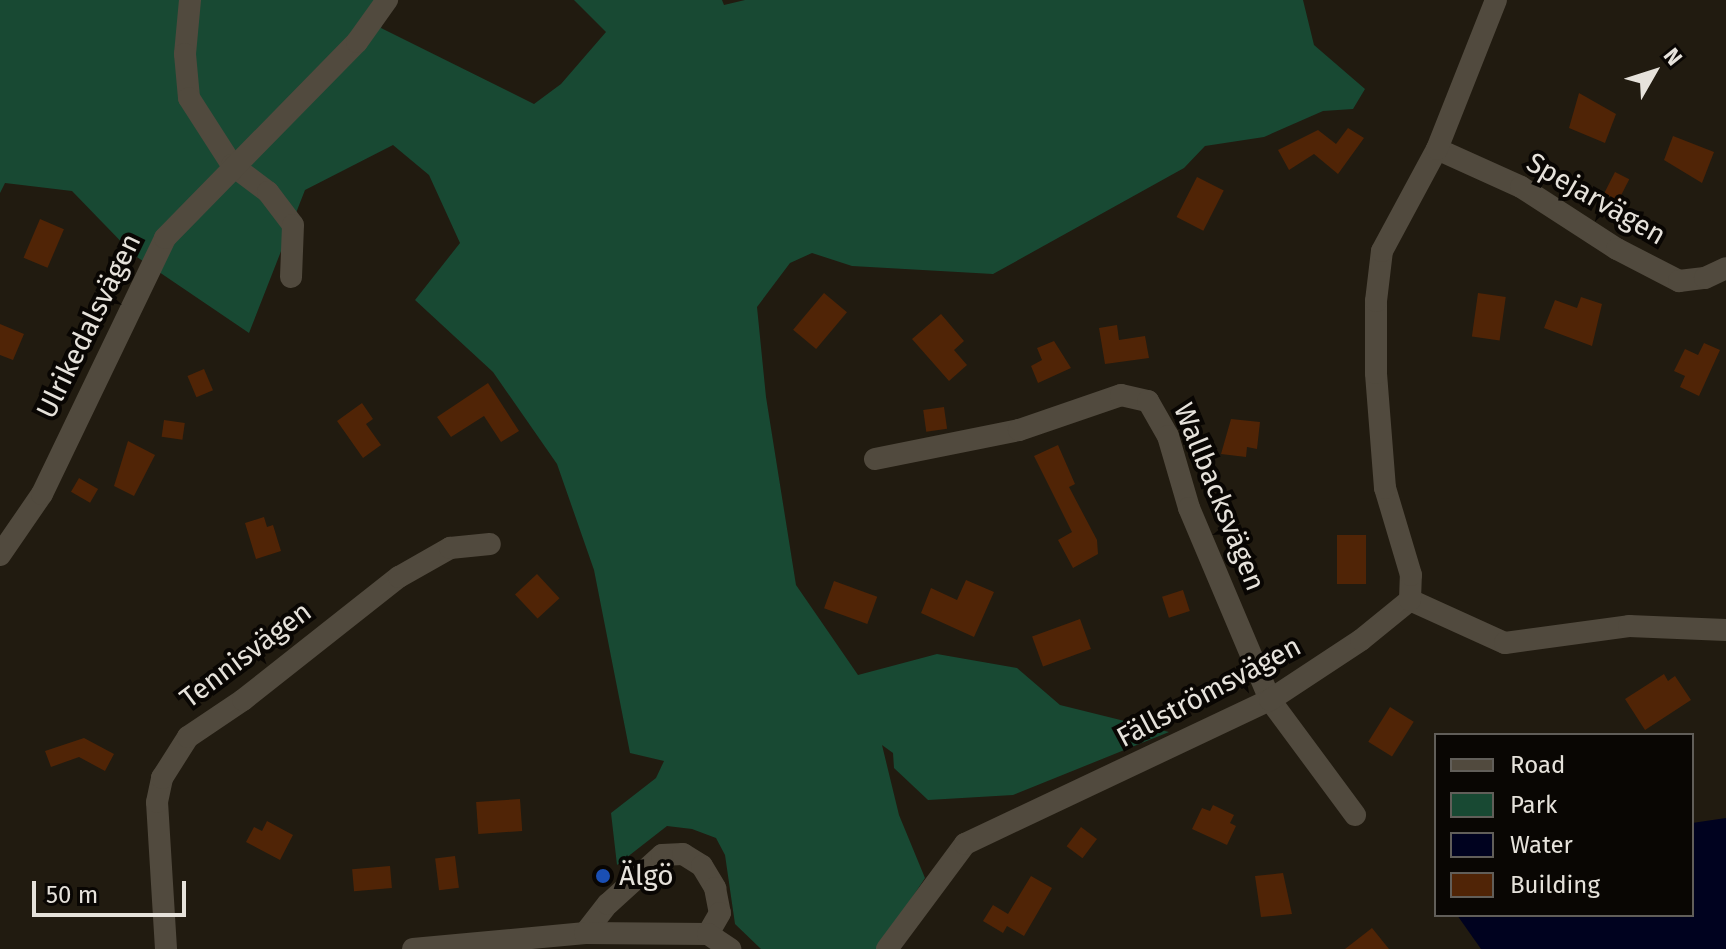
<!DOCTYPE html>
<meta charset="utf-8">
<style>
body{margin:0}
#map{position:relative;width:1726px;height:949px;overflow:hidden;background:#211b10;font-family:"Fira Sans",sans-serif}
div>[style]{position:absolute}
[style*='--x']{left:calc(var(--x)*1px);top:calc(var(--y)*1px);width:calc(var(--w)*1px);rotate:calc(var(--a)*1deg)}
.green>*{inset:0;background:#184933}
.water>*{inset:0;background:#00021f}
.building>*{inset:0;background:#502406;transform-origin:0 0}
.minor>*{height:22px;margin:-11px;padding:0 11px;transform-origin:11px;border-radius:11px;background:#514a3e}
.dots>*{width:22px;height:22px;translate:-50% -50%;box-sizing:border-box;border:4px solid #090603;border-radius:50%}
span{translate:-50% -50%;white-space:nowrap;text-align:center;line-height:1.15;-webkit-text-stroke:8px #090603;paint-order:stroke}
.street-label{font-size:28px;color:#e6e2db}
.poi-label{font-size:28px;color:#e6e2db}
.left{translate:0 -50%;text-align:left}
.legend{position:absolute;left:1434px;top:733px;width:260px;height:184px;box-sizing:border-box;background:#090603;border:2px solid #615e59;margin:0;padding:10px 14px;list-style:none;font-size:24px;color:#e6e2db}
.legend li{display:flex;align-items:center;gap:16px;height:40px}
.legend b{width:40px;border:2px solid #615e59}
.north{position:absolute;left:1614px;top:32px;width:80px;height:80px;-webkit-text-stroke:6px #090603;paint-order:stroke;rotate:51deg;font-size:22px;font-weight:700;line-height:32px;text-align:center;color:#e6e2db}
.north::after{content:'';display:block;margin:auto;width:28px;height:36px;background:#e6e2db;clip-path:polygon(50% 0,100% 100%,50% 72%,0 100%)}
.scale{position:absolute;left:32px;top:881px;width:154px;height:36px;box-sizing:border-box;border:4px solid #e6e2db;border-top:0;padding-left:10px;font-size:24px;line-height:28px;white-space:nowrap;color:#e6e2db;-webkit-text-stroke:6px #090603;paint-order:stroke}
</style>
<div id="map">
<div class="green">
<div style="clip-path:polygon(0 0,389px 0,381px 28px,534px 104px,561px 84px,606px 32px,574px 0,722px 0,724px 5px,745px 0,1303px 0,1314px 45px,1365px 89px,1353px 109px,1323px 111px,1264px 137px,1205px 146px,1184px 168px,993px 274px,852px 266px,812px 253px,790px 263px,757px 307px,766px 397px,796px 585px,858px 675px,937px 654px,1017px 668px,1060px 705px,1169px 732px,1013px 795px,928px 800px,894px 768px,893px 753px,882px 745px,899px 815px,925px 878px,878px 949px,761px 949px,735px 924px,725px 855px,716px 838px,692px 829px,667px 826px,617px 865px,611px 813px,656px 778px,664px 761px,630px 753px,594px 570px,557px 464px,493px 372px,415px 300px,460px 243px,429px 175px,393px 145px,305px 190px,249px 333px,134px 255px,72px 191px,5px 183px,0 193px)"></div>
</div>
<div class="water">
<div style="clip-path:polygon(1726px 818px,1726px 949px,1481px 949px,1457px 915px,1692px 915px,1692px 823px)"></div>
</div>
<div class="building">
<div style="clip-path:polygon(1579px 93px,1616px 114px,1605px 143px,1569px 128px)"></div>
<div style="clip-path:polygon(1348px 128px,1364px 138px,1338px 174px,1314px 154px,1289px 170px,1278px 150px,1318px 130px,1336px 144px)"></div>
<div style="clip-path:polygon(1673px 136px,1714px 152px,1702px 183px,1664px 160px)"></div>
<div style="left:1615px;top:172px;width:16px;height:24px;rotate:27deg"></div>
<div style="left:1197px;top:177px;width:30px;height:45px;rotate:27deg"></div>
<div style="left:40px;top:219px;width:26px;height:42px;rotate:23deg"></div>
<div style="left:824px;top:293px;width:30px;height:48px;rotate:40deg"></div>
<div style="left:1478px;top:293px;width:28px;height:44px;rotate:8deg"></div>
<div style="clip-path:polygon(1581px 297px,1602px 304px,1592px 346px,1544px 328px,1555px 300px,1577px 308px)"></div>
<div style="clip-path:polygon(941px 314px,964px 341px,954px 350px,967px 365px,949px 381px,912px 339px)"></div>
<div style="clip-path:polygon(0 324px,24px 334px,13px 360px,0 355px)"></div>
<div style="clip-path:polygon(1117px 325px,1119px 340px,1145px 336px,1149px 358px,1105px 364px,1099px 328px)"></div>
<div style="clip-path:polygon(1054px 341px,1071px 368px,1038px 383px,1031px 366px,1042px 360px,1037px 348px)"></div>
<div style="clip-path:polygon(1704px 343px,1720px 350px,1699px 396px,1680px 387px,1685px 376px,1674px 371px,1685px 349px,1698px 355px)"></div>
<div style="left:204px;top:369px;width:23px;height:18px;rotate:67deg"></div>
<div style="clip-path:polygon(488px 383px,519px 431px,501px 442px,484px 416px,451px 437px,437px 417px)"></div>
<div style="clip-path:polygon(362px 403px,373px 419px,366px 424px,381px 445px,363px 458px,337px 421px)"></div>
<div style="left:944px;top:407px;width:22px;height:21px;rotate:82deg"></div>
<div style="clip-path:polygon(1231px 419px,1260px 422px,1257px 449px,1247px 447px,1246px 457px,1221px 454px)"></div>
<div style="left:164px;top:420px;width:21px;height:17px;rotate:8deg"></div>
<div style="clip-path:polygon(128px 441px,155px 455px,134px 496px,114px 486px)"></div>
<div style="clip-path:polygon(1058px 445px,1075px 484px,1069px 487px,1097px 540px,1098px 554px,1073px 568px,1058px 540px,1072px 532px,1034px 456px)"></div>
<div style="left:79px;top:478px;width:22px;height:16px;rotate:30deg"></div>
<div style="clip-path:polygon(264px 517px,267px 527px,273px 525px,281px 551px,256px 559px,245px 523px)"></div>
<div style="left:1337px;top:535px;width:29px;height:49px"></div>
<div style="left:537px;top:574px;width:33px;height:30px;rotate:47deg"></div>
<div style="clip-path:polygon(966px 580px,994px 592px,974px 637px,921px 613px,931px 588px,957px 600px)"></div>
<div style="left:834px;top:581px;width:46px;height:29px;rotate:20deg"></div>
<div style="left:1183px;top:590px;width:22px;height:22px;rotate:72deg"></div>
<div style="left:1080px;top:619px;width:32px;height:51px;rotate:70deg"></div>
<div style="clip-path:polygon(1664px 674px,1668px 681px,1675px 676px,1691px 700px,1645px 730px,1625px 699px)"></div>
<div style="left:1390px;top:707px;width:28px;height:41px;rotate:32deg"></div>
<div style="clip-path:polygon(84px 738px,114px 754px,105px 771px,79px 757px,51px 767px,45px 751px)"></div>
<div style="left:520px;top:799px;width:32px;height:44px;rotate:86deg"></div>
<div style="clip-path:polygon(1213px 805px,1234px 815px,1230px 823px,1236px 826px,1227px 845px,1192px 829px,1202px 808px,1210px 811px)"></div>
<div style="clip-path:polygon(267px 821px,293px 835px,280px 860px,246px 842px,254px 827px,262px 831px)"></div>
<div style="left:1081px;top:827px;width:20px;height:24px;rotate:37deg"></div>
<div style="left:455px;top:856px;width:32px;height:20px;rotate:83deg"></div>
<div style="left:390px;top:866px;width:22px;height:38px;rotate:85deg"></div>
<div style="clip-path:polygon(1283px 873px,1292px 914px,1261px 917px,1255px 876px)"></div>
<div style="clip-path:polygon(1031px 876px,1052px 888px,1024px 936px,1007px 926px,1003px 933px,983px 921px,993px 905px,1008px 914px)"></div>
<div style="clip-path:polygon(1372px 928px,1389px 949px,1345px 949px)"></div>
</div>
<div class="minor">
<div style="--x:190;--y:0;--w:54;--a:95.3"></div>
<div style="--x:185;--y:54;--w:44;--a:84.8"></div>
<div style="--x:189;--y:98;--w:80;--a:57.3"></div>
<div style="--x:232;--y:165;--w:45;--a:36.9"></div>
<div style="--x:268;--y:192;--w:41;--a:52.9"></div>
<div style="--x:293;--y:225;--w:52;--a:92.2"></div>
<div style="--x:1437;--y:149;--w:92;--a:24.3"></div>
<div style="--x:1521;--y:187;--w:114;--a:32.9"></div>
<div style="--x:1617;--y:249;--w:70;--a:27.3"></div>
<div style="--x:1679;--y:281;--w:26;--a:-7"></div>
<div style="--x:1705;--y:278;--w:23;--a:-25"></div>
<div style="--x:875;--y:459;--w:147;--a:-11.4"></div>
<div style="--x:1019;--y:430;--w:108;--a:-18.9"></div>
<div style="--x:1121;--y:395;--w:28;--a:13"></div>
<div style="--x:1148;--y:401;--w:40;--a:60.3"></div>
<div style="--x:1168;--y:436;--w:75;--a:73.7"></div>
<div style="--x:1189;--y:508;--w:208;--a:67.1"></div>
<div style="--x:1270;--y:700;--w:143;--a:53.5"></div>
<div style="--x:0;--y:555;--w:74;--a:-55.5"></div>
<div style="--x:42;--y:494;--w:284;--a:-64.3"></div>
<div style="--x:165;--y:238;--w:274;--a:-45.6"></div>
<div style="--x:357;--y:42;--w:52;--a:-54.5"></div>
<div style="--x:1410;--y:600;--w:104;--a:24.4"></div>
<div style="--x:1505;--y:643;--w:125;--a:-7.8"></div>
<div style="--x:1629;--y:626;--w:97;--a:2.4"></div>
<div style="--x:585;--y:933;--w:37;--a:-52"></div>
<div style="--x:608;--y:904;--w:73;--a:-42.2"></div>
<div style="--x:662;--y:855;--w:21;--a:-3"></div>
<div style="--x:683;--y:854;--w:22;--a:32"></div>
<div style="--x:702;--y:866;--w:26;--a:59"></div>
<div style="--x:715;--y:888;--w:25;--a:79"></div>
<div style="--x:720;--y:913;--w:24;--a:120"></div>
<div style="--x:166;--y:949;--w:147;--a:-93.5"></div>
<div style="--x:157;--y:802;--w:25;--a:-78"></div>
<div style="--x:162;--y:778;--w:49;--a:-57.6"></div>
<div style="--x:188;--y:737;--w:66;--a:-33.9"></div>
<div style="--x:243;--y:700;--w:199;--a:-38.3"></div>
<div style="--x:399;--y:577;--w:59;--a:-29.6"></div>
<div style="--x:450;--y:548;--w:40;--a:-5.7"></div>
<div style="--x:413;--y:949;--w:173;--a:-5.3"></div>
<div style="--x:585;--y:933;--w:123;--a:0.5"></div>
<div style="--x:708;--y:934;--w:27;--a:34"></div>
<div style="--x:887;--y:949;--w:131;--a:-53.4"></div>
<div style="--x:965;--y:844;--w:337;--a:-25.3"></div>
<div style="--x:1270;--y:700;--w:109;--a:-33.4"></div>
<div style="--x:1361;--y:640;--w:63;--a:-39.2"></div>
<div style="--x:1410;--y:600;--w:25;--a:-88"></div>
<div style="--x:1411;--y:575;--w:91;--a:-106.6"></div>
<div style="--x:1385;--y:488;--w:115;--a:-94.5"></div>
<div style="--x:1376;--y:373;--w:72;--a:-90"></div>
<div style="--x:1376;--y:301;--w:50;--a:-83.2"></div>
<div style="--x:1382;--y:251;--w:116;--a:-61.7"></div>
<div style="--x:1437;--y:149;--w:160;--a:-68.4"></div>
</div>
<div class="dots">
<div style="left:603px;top:876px;background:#1a4fb4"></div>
</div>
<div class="street-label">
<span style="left:1596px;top:199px;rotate:30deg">Spejarvägen</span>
<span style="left:89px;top:326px;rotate:-64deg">Ulrikedalsvägen</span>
<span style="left:1219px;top:497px;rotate:68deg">Wallbacksvägen</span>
<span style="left:246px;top:655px;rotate:-37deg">Tennisvägen</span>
<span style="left:1209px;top:692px;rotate:-28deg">Fällströmsvägen</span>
</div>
<div class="poi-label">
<span class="left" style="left:619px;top:876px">Älgö</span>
</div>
<ul class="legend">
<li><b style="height:10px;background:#514a3e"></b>Road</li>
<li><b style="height:22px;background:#184933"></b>Park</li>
<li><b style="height:22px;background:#00021f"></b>Water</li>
<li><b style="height:22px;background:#502406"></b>Building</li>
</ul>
<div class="north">N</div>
<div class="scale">50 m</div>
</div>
